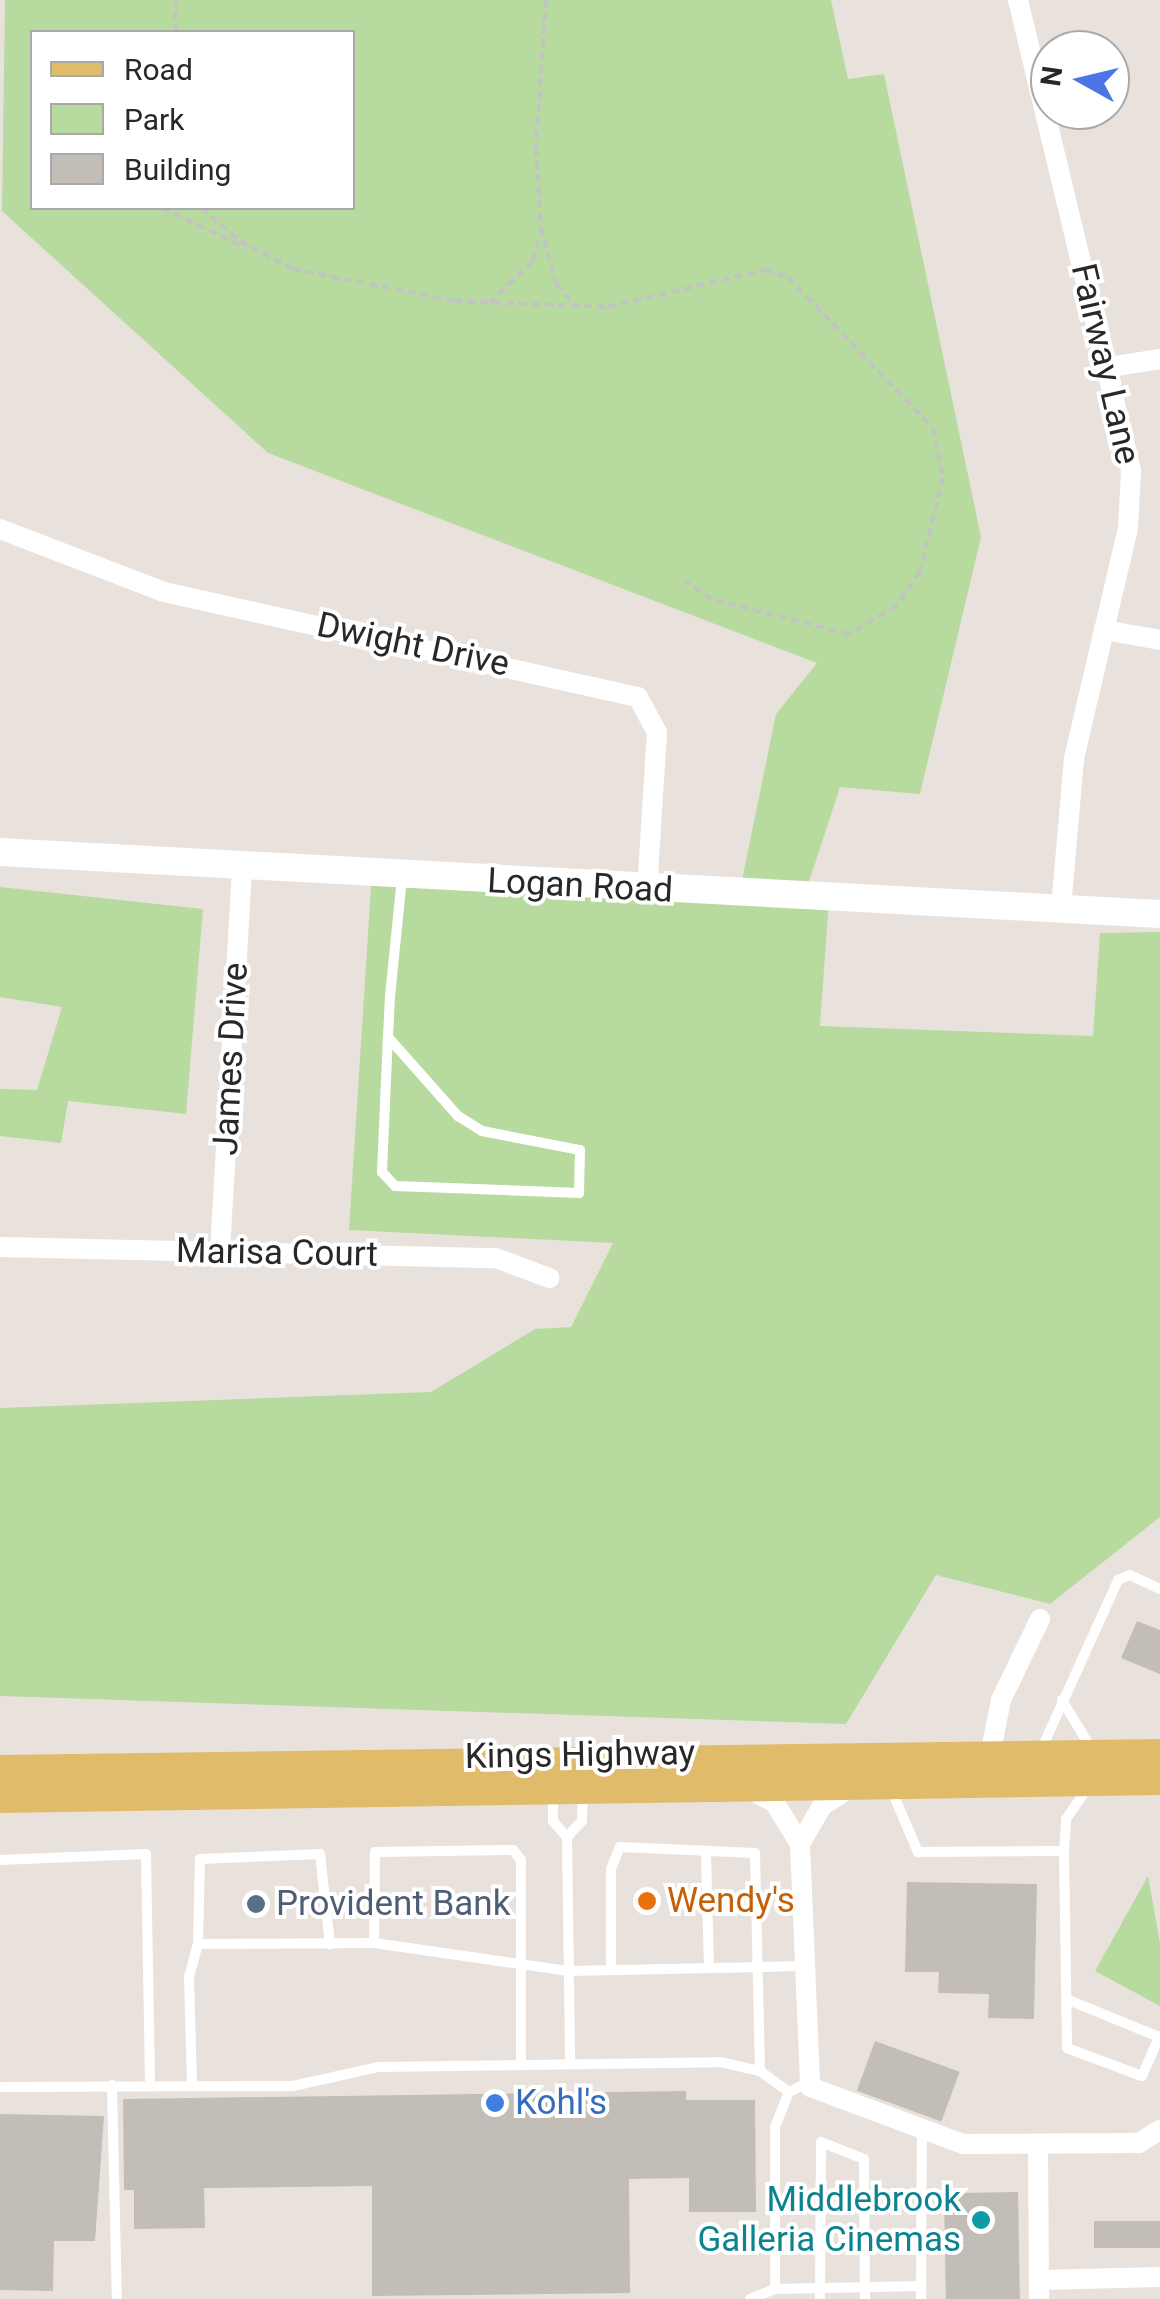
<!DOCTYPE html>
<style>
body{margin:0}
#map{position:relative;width:1160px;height:2299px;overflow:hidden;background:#e9e2dc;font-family:Roboto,sans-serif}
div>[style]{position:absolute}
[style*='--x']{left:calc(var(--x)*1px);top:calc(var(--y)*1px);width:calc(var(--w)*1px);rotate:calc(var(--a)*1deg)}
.green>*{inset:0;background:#b7da9e}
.building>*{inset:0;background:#c2bdb7;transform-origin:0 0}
.path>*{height:4px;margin-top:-2px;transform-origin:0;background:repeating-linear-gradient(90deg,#c3c3c3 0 8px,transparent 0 13px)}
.lane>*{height:10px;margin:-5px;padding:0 5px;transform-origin:5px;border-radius:5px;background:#fff}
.street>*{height:20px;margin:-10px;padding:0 10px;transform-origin:10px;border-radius:10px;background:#fff}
.secondary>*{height:28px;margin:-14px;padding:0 14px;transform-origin:14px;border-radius:14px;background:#fff}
.primary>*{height:30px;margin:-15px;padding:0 15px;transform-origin:15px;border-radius:15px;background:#e0bb6a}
.dots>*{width:28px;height:28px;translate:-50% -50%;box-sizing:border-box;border:5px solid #fff;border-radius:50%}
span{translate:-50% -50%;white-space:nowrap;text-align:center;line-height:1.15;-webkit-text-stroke:8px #fff;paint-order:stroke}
.street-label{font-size:35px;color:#282828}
.food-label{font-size:35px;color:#c56008}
.left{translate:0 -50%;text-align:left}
.service-label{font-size:35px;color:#4e5e75}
.shop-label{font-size:35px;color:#366cbe}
.culture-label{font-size:35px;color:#0d838f}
.right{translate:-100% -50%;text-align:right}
.legend{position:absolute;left:30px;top:30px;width:325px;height:180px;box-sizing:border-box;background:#fff;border:2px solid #a9a9a9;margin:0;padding:12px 18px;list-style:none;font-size:30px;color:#282828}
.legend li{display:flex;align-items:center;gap:20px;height:50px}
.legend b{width:50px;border:2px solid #a9a9a9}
.north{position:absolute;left:1030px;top:30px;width:100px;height:100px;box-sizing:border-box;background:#fff;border:2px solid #a9a9a9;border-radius:50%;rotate:278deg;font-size:28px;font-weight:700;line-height:40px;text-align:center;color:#282828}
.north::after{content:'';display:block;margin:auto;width:35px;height:45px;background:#4d76e5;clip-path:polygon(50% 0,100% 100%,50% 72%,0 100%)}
</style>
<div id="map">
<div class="green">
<div style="clip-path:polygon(evenodd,5px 0,831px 0,848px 79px,884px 74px,981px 537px,920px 794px,840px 787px,804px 897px,829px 900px,820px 1026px,1093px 1036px,1100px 933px,1160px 932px,1160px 1517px,1050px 1604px,936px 1575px,846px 1724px,0 1696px,0 1408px,431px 1392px,535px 1329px,571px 1327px,613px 1243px,349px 1230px,372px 872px,739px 895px,776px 714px,817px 663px,268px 453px,2px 211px,5px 0,32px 32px,352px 32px,352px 208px,32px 208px,32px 32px)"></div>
<div style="clip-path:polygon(0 887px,203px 909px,186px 1114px,68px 1101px,61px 1143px,0 1136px,0 1089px,37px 1090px,62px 1007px,0 997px)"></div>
<div style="clip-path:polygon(1148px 1876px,1160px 1943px,1160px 2006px,1095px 1971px)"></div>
</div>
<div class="building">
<div style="clip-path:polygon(1137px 1621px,1160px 1630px,1160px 1674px,1121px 1658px)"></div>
<div style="clip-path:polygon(907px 1882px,1037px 1884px,1034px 2019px,988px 2018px,989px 1994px,938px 1993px,939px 1972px,905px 1972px)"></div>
<div style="left:875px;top:2041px;width:90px;height:53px;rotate:20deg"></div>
<div style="clip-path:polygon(686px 2091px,686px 2100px,755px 2100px,756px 2212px,689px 2212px,689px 2178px,629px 2179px,630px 2293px,372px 2296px,372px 2186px,204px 2188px,205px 2228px,134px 2229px,134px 2190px,124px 2190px,123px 2099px)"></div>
<div style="clip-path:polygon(0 2114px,104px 2116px,95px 2241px,54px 2241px,53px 2291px,0 2290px)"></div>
<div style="left:1018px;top:2192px;width:107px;height:74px;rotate:89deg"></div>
<div style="left:1094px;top:2221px;width:66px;height:27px"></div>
</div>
<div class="path">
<div style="--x:546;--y:0;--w:148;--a:93.9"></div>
<div style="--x:536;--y:148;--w:79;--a:86.4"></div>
<div style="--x:541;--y:227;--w:59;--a:75.3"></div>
<div style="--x:556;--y:284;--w:28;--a:48"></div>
<div style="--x:175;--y:32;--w:32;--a:-88"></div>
<div style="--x:162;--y:208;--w:93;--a:25.5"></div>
<div style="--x:201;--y:208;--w:51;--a:40.2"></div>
<div style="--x:240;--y:241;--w:60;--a:27.8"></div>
<div style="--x:293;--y:269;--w:164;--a:11.2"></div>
<div style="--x:454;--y:301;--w:154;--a:2.2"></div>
<div style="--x:608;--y:307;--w:161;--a:-13.3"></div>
<div style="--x:765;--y:270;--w:24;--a:17"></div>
<div style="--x:788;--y:277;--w:209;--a:46.2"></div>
<div style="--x:933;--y:428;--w:50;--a:78.5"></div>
<div style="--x:943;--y:477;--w:98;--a:103.6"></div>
<div style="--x:920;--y:572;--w:42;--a:125.2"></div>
<div style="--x:896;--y:606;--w:55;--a:149.2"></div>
<div style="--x:849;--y:634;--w:142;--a:-165.8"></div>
<div style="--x:711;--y:599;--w:32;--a:-145"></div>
<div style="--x:489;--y:303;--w:61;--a:-43.7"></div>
<div style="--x:533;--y:261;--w:28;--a:-75"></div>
</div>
<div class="lane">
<div style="--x:388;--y:1037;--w:106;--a:48.5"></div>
<div style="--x:458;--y:1116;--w:28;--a:32"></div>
<div style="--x:482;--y:1131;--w:100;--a:11"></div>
<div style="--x:580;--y:1150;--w:43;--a:91.3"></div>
<div style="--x:579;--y:1193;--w:184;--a:-177.8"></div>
<div style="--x:395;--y:1186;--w:19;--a:-133"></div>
<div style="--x:382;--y:1172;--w:135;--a:-87.5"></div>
<div style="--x:388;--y:1037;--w:41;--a:-87.2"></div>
<div style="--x:390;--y:996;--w:120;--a:-84.2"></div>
<div style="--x:1062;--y:1700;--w:56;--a:58.9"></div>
<div style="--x:1041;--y:1750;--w:187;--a:-65.6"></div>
<div style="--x:1118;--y:1580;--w:13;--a:-23"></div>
<div style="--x:1130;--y:1575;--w:33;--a:25"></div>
<div style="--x:891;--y:1789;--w:69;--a:66.8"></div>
<div style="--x:918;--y:1852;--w:146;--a:-0.4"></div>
<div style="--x:1064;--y:1851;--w:197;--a:89.1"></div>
<div style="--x:1067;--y:2048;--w:80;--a:20.5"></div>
<div style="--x:1142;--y:2076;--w:43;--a:-66.4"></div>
<div style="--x:1159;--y:2037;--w:100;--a:-157.8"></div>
<div style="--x:553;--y:1794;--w:27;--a:90"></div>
<div style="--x:553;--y:1821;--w:21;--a:49"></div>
<div style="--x:567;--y:1837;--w:22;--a:-47"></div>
<div style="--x:582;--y:1821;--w:28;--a:-88"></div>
<div style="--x:567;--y:1837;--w:227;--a:89.2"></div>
<div style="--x:1064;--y:1851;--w:32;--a:-86"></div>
<div style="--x:1066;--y:1819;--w:37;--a:-55"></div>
<div style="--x:706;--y:1854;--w:114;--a:88.5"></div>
<div style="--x:0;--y:1860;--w:146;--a:-2.4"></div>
<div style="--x:146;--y:1854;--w:231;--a:89"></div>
<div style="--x:374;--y:1943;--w:91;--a:-89.4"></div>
<div style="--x:375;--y:1852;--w:138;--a:-0.8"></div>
<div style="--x:513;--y:1850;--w:13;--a:51"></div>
<div style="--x:521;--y:1860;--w:205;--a:90"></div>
<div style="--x:198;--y:1944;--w:85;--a:-88.7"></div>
<div style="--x:200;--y:1859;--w:120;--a:-2.4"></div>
<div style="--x:320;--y:1854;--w:91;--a:83.7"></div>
<div style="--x:611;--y:1970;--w:101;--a:-90"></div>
<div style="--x:611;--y:1869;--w:24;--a:-68"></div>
<div style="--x:620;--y:1847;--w:135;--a:2.5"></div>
<div style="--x:755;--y:1853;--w:218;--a:88.7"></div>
<div style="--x:807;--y:2083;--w:20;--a:153"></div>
<div style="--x:789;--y:2092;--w:38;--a:112"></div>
<div style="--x:775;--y:2127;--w:162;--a:90"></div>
<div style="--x:775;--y:2289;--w:146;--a:-1.2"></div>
<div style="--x:112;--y:2085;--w:214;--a:88.7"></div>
<div style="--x:192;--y:2085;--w:108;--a:-91.6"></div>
<div style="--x:189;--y:1977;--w:34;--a:-75"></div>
<div style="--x:198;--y:1944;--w:176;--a:-0.3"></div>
<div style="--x:374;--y:1943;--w:197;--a:8.2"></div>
<div style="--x:569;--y:1971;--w:233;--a:-1.2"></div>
<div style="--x:0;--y:2087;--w:293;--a:-0.2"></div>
<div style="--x:293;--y:2086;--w:88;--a:-12.5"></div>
<div style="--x:379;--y:2067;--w:341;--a:-0.8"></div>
<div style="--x:720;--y:2062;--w:41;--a:12.7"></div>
<div style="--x:760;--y:2071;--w:36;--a:36"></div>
<div style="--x:750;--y:2299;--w:27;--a:-22"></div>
<div style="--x:820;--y:2299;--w:157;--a:-89.6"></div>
<div style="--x:821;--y:2142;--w:46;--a:21.6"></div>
<div style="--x:864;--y:2159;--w:140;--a:89.6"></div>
<div style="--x:921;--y:2299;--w:168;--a:-89.7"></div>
</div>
<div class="street">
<div style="--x:1018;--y:0;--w:485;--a:76.5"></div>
<div style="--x:1131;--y:472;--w:56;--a:93.1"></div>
<div style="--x:1128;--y:528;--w:237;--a:103.2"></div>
<div style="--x:1074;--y:759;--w:151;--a:95"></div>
<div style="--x:1109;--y:367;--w:52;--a:-8.9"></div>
<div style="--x:0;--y:529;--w:176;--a:21"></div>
<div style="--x:164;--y:592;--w:485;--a:12.5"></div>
<div style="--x:638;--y:697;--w:40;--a:62"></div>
<div style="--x:657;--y:732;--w:158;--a:93.6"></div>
<div style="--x:1104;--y:630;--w:57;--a:10.1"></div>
<div style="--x:0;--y:1247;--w:496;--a:1.3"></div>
<div style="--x:496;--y:1258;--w:57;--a:20.7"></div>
<div style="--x:220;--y:1251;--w:385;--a:-86.7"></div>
<div style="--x:990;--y:1755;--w:56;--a:-78.7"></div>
<div style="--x:1001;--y:1700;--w:90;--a:-64.3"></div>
<div style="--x:848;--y:1789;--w:31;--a:147"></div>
<div style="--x:822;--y:1806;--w:44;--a:120.1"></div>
<div style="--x:800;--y:1844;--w:243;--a:87.6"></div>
<div style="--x:810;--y:2087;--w:163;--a:20.4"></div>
<div style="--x:963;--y:2144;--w:176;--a:-0.3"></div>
<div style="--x:1139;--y:2143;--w:25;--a:-32"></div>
<div style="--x:750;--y:1790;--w:28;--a:27"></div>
<div style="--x:775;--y:1803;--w:48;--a:58.6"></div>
<div style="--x:1038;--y:2144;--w:155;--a:89.6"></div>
<div style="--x:1039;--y:2280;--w:121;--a:-1.4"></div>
</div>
<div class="secondary">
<div style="--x:0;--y:852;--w:1162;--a:3.06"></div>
</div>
<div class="primary">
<div style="--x:0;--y:1770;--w:1160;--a:-0.79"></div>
<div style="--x:0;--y:1798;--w:1160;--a:-0.89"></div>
</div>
<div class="dots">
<div style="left:647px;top:1901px;background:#e8710a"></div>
<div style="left:256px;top:1904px;background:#5c6f8a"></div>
<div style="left:495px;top:2103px;background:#3f7fe0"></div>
<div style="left:981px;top:2220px;background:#0f9aa8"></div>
</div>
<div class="street-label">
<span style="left:1105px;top:364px;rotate:77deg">Fairway Lane</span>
<span style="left:413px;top:645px;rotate:12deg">Dwight Drive</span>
<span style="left:580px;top:886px;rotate:3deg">Logan Road</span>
<span style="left:231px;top:1059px;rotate:-87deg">James Drive</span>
<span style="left:277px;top:1253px;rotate:1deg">Marisa Court</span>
<span style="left:580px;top:1755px;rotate:-1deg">Kings Highway</span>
</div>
<div class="food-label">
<span class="left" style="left:667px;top:1901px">Wendy's</span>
</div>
<div class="service-label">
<span class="left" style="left:276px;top:1904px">Provident Bank</span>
</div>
<div class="shop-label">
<span class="left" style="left:515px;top:2103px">Kohl's</span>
</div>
<div class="culture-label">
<span class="right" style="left:961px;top:2220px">Middlebrook<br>Galleria Cinemas</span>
</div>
<ul class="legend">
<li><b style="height:12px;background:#e0bb6a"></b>Road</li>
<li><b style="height:28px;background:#b7da9e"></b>Park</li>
<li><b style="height:28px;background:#c2bdb7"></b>Building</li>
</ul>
<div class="north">N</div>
</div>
